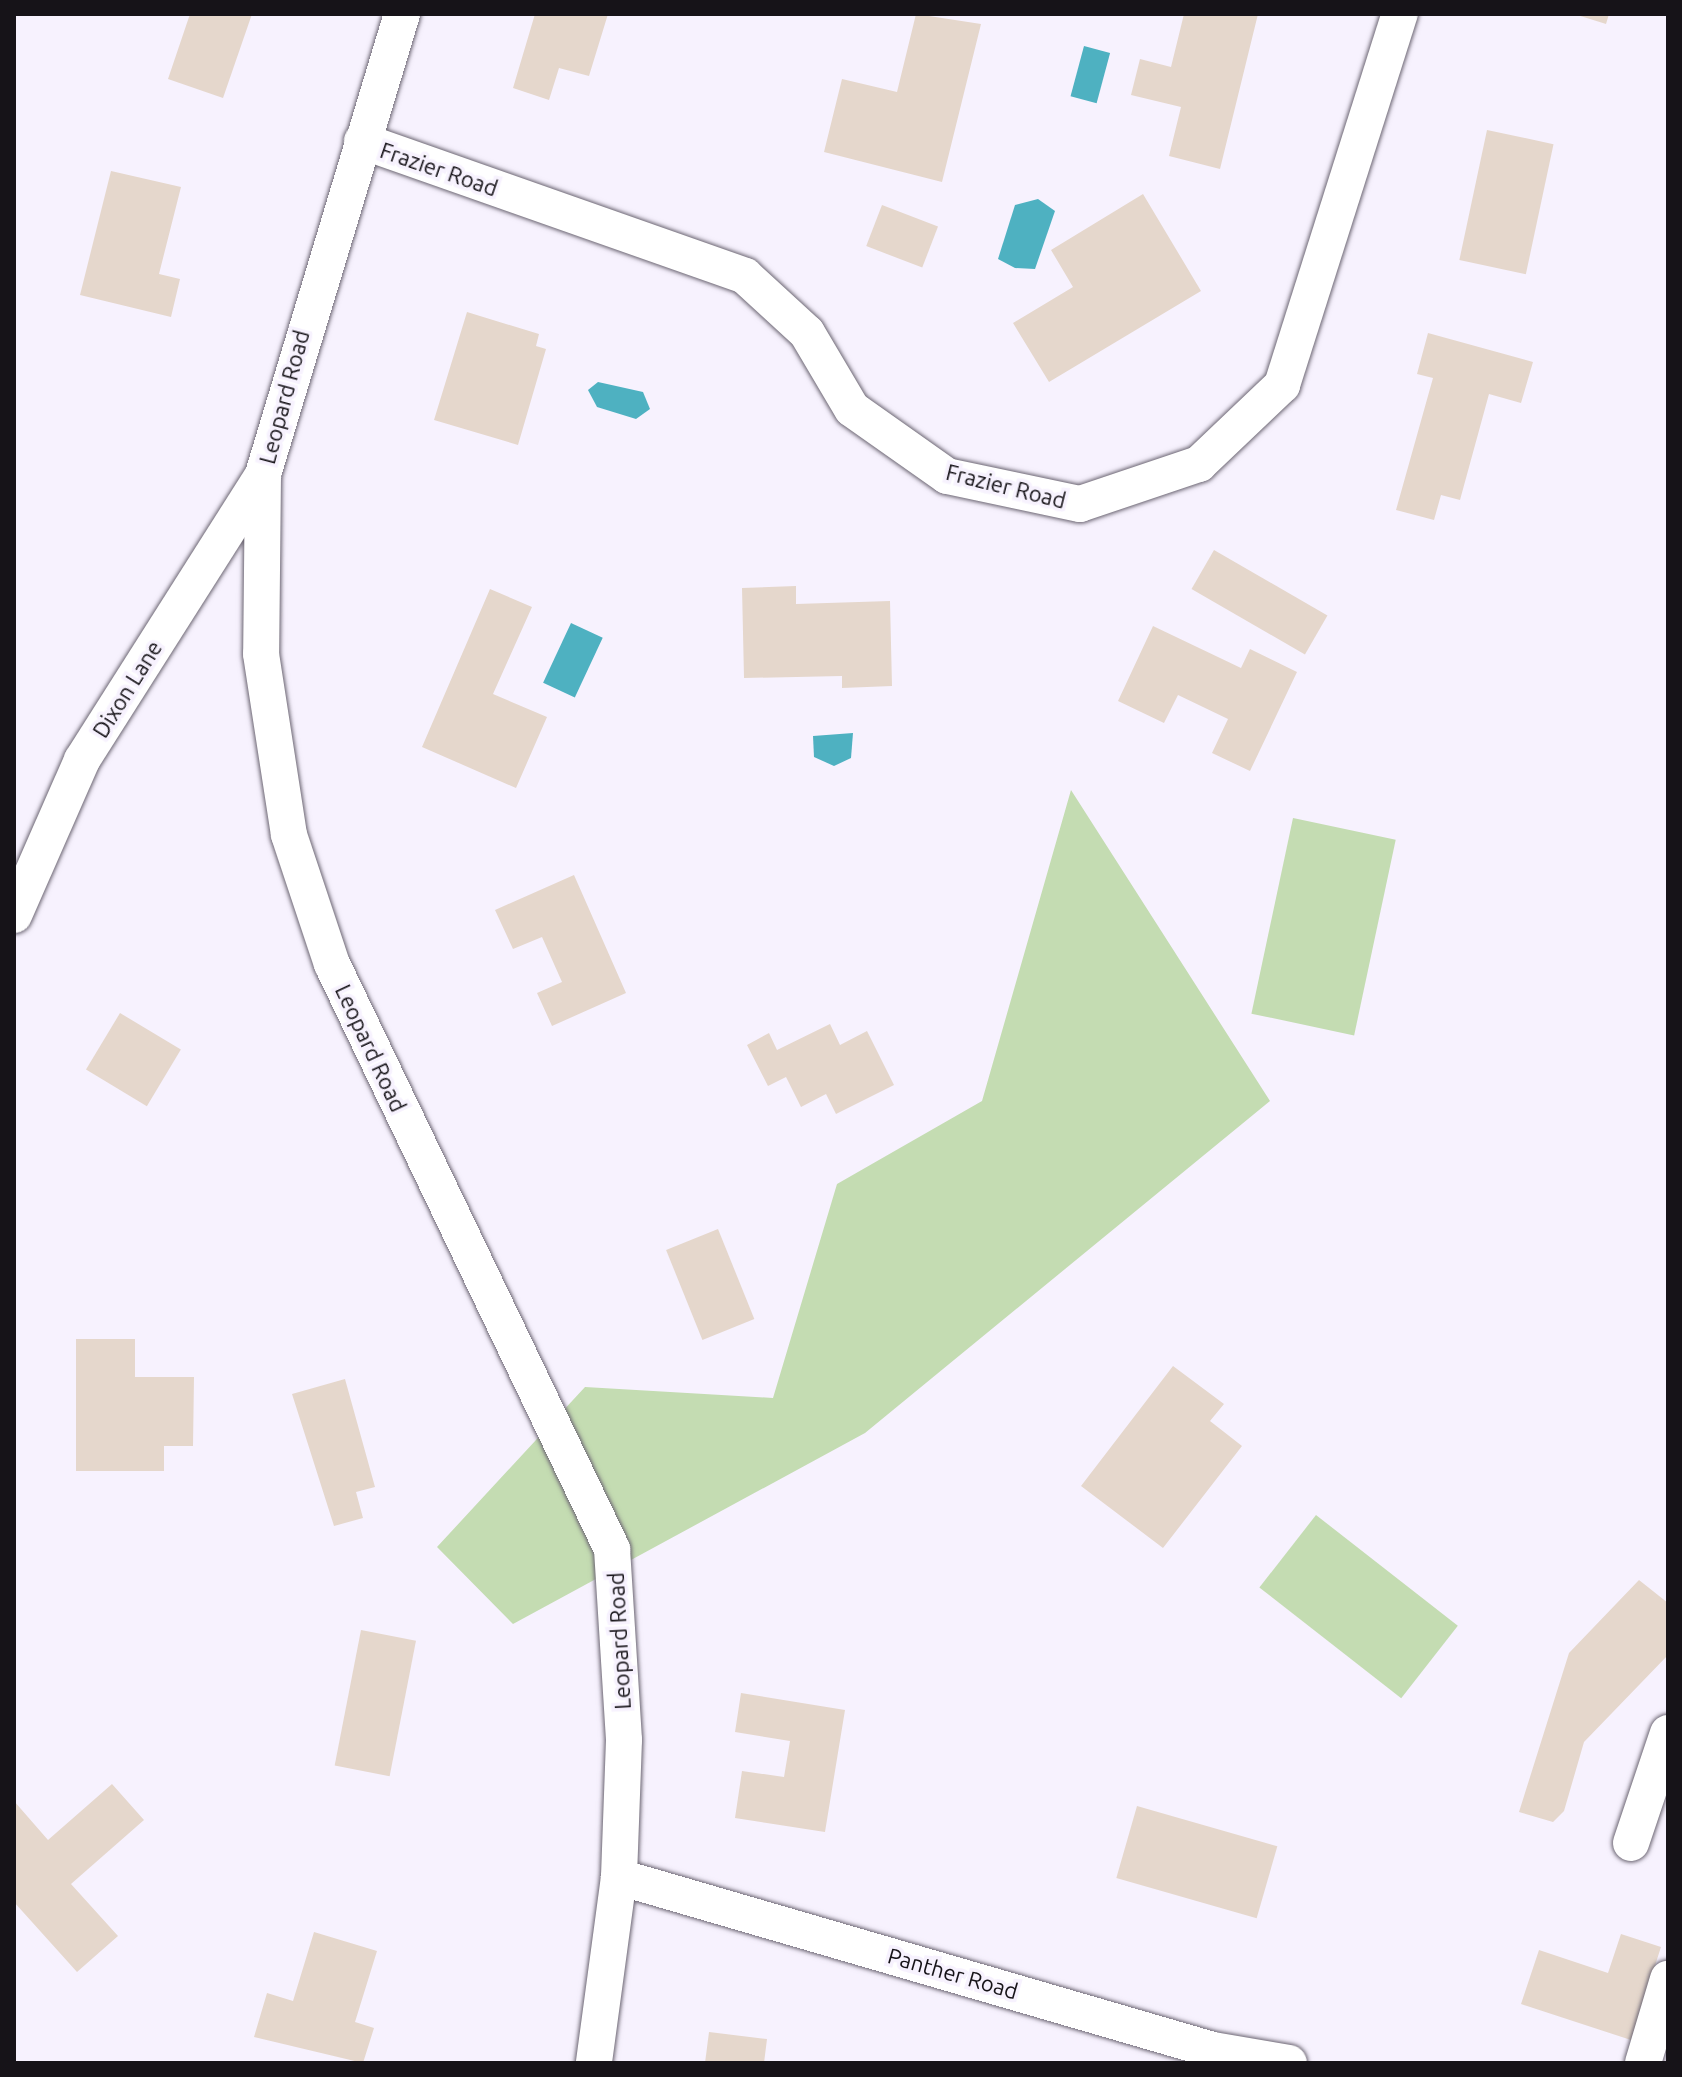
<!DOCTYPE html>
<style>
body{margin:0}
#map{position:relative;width:1682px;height:2077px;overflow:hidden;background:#f7f2fe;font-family:Ubuntu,sans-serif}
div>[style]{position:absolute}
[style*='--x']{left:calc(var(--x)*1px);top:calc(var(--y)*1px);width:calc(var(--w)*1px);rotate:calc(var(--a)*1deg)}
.green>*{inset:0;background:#c4dcb2;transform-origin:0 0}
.water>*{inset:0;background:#4eb1c1;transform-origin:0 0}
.building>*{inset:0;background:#e5d7cc;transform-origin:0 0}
.roads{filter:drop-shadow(0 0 2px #6c6673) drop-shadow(0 0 2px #6c6673)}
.minor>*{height:36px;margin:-18px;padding:0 18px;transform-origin:18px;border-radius:18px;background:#fff}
span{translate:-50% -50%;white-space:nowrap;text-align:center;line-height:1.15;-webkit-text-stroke:7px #f7f2fe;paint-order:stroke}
.street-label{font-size:22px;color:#161318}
.frame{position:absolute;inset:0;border:16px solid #161318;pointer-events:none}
</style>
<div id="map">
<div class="green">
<div style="clip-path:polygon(1071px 790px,1270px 1101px,865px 1433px,513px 1624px,437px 1547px,585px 1387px,773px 1398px,837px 1184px,982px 1101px)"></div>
<div style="left:1293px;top:818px;width:105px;height:200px;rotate:12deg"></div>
<div style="left:1316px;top:1515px;width:180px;height:92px;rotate:38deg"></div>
</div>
<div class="water">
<div style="left:1084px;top:46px;width:27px;height:52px;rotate:15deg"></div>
<div style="clip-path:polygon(1038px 199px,1055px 211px,1035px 269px,1015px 268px,998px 259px,1015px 205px)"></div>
<div style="clip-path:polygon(598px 382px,643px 392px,650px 409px,636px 419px,597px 407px,588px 390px)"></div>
<div style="left:571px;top:623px;width:35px;height:66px;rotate:25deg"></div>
<div style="clip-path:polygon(853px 733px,851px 758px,834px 766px,814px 757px,813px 736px)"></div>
</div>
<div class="building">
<div style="clip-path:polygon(190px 14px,252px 14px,223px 98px,168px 79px)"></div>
<div style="clip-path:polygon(535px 14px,608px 14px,589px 76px,559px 68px,549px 100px,513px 88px)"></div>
<div style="clip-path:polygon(916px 14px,981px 24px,942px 182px,824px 152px,842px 79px,897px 92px)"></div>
<div style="clip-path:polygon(1184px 14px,1258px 14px,1220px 169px,1169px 156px,1181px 107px,1131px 95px,1140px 59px,1171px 67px)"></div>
<div style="clip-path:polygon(1574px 14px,1609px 14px,1606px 24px)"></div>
<div style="left:1487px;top:130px;width:68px;height:133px;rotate:12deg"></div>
<div style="clip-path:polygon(111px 171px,181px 187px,159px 274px,180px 279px,171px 317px,80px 295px)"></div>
<div style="clip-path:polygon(1143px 194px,1201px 291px,1049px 382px,1013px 323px,1073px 287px,1051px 250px)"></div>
<div style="left:882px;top:205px;width:60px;height:44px;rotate:21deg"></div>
<div style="clip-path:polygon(467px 312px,539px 334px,536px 346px,546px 349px,518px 445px,434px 420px)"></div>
<div style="clip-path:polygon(1428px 333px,1533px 362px,1521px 403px,1489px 394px,1460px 500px,1441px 495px,1434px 520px,1396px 510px,1433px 378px,1417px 374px)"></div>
<div style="left:1214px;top:550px;width:131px;height:45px;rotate:30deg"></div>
<div style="clip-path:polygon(796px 586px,796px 604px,890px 601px,892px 686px,842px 688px,842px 676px,744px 678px,742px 588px)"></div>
<div style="clip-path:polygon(490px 589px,532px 607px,493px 694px,547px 717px,516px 788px,422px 747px)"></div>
<div style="clip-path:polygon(1153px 626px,1241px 668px,1250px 649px,1297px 672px,1250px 771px,1212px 753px,1228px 719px,1178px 695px,1164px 723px,1118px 701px)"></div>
<div style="clip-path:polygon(574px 875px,626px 993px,552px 1026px,537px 993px,562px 982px,542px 937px,513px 949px,495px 910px)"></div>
<div style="left:120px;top:1013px;width:71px;height:66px;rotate:31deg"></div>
<div style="clip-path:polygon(830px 1024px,840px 1045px,867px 1031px,894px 1085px,836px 1114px,826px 1094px,801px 1107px,786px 1077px,768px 1086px,747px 1045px,769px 1033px,777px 1050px)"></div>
<div style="left:718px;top:1229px;width:97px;height:56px;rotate:68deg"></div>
<div style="clip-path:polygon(76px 1339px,135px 1339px,135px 1377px,194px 1377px,193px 1446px,164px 1446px,164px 1471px,76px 1471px)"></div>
<div style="clip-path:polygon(1173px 1366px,1224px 1404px,1210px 1421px,1242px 1446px,1163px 1548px,1081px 1486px)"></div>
<div style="clip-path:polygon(345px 1379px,375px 1487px,356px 1492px,363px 1518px,334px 1526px,292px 1394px)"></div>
<div style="clip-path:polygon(1639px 1580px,1668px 1603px,1668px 1655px,1584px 1742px,1564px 1811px,1553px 1822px,1519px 1812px,1569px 1653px)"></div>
<div style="left:361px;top:1630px;width:56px;height:138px;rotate:11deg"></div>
<div style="clip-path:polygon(741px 1693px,845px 1710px,825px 1832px,735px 1818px,742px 1771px,784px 1777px,790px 1741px,735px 1732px)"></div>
<div style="clip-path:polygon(112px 1784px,144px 1820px,71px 1884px,118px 1936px,77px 1972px,14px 1902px,14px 1801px,48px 1840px)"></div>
<div style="left:1137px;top:1806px;width:146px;height:75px;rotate:16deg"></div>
<div style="clip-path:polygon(314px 1932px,377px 1951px,355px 2022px,374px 2028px,363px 2063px,254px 2037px,267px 1993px,293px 2001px)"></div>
<div style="clip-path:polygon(1621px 1934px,1661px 1947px,1631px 2040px,1521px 2004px,1539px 1950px,1608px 1973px)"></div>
<div style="clip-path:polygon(709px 2032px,767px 2039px,764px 2063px,705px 2063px)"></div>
</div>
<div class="roads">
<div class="minor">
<div style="--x:402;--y:14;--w:481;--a:106.8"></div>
<div style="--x:263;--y:475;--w:179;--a:90.6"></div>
<div style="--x:261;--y:654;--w:183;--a:81.2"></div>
<div style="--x:289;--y:835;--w:136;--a:71.6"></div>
<div style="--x:332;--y:964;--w:649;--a:64.42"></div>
<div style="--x:612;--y:1549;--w:191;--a:86.4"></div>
<div style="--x:624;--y:1740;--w:137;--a:92.1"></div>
<div style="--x:619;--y:1877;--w:188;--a:97.7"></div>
<div style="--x:362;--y:141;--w:406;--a:19.4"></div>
<div style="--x:745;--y:276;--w:84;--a:42.6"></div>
<div style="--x:807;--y:333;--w:88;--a:59.4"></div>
<div style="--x:852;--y:409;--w:116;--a:35.2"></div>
<div style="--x:947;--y:476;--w:136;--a:11.9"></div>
<div style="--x:1080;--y:504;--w:126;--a:-18.6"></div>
<div style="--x:1199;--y:464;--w:115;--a:-43.6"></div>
<div style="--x:1282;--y:385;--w:389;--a:-72.4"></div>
<div style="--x:14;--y:915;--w:169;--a:-66.3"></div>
<div style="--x:82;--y:760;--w:338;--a:-57.6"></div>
<div style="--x:1631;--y:1843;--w:116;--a:-71.4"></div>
<div style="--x:619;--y:1877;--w:619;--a:16.24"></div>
<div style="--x:1213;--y:2050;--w:77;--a:9.7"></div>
<div style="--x:1643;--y:2063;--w:88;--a:-73.4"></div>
</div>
</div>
<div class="street-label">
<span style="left:439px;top:169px;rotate:19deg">Frazier Road</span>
<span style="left:284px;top:397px;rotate:-75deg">Leopard Road</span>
<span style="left:1006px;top:486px;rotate:14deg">Frazier Road</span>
<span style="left:127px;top:689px;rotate:-58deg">Dixon Lane</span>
<span style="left:371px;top:1048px;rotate:65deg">Leopard Road</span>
<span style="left:619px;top:1641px;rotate:-93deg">Leopard Road</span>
<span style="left:953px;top:1973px;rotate:16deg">Panther Road</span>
</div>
<div class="frame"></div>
</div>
